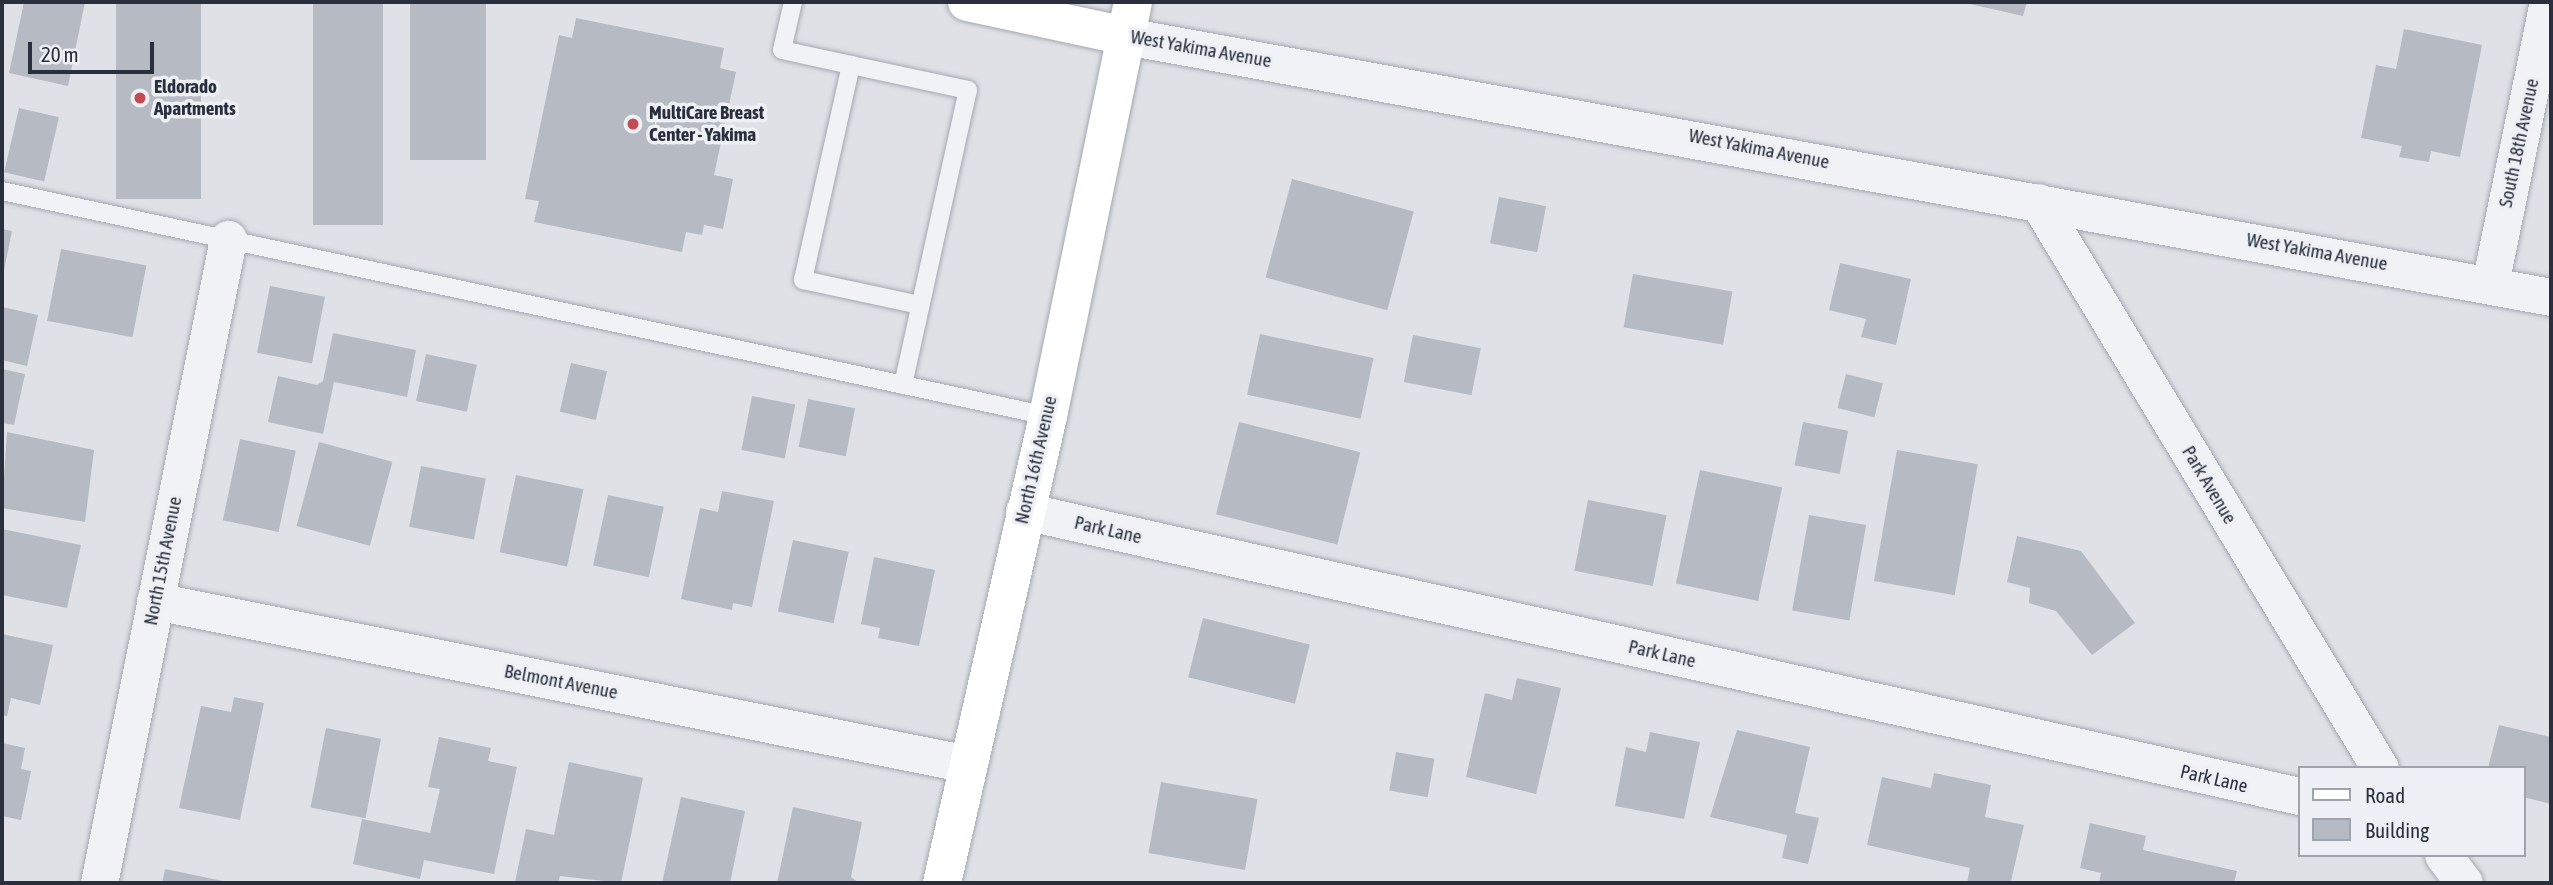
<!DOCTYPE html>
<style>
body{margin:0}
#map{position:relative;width:2553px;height:885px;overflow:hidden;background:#dfe1e7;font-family:"Asap Condensed",sans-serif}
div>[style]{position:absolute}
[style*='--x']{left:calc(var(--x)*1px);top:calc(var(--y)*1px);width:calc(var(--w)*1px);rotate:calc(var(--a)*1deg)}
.building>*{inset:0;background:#b6bac3;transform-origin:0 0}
.roads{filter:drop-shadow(0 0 2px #a5a8b1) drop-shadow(0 0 2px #a5a8b1)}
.service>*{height:18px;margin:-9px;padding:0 9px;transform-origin:9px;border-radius:9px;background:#f1f2f6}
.minor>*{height:37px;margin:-18.5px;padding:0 18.5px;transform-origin:18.5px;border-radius:18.5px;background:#f1f2f6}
.secondary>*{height:38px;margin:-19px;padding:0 19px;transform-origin:19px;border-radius:19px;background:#fff}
.primary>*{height:38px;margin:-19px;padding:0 19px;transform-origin:19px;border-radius:19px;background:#fff}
.dots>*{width:19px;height:19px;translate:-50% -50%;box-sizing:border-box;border:4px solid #eef0f5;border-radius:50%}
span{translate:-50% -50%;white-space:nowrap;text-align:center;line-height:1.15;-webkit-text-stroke:7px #eef0f5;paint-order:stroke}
.street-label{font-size:19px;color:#292f3d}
.poi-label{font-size:19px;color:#292f3d;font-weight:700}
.left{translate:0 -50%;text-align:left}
.frame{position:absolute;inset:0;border:4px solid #292f3d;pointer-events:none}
.legend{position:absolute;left:2298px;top:766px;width:228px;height:91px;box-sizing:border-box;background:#eef0f5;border:2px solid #9fa3ab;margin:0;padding:9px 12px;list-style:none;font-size:21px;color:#292f3d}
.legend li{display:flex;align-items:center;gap:14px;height:35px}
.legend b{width:35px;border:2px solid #9fa3ab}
.scale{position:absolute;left:28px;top:42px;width:126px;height:32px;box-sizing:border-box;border:4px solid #292f3d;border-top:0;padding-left:9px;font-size:21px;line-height:24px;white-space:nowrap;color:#292f3d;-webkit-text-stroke:5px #eef0f5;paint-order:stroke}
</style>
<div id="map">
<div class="building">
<div style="clip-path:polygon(24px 2px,85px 2px,68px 86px,9px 73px)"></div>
<div style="left:116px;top:2px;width:85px;height:197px"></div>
<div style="left:313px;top:2px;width:70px;height:223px"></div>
<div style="left:410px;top:2px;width:76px;height:158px"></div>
<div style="clip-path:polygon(1961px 2px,2027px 2px,2023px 16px)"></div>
<div style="clip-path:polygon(576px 18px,724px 48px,720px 68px,736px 72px,714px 175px,733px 179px,723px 229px,704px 225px,702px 235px,686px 232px,682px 252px,534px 222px,539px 201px,525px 199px,559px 35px,572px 38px)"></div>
<div style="clip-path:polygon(2404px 29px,2482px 45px,2460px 157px,2431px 151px,2429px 162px,2399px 157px,2402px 146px,2361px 138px,2376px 65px,2396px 69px)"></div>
<div style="left:19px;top:108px;width:41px;height:66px;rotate:13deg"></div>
<div style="left:1292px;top:179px;width:126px;height:102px;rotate:15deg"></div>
<div style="left:1499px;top:197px;width:48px;height:47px;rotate:11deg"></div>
<div style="clip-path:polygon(2px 229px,12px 231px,3px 275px,2px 275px)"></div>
<div style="left:61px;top:249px;width:87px;height:73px;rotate:11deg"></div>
<div style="clip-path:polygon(1840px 263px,1911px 279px,1896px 345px,1861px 337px,1866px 319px,1829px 310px)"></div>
<div style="left:1633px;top:274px;width:101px;height:54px;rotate:10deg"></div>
<div style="left:270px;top:286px;width:56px;height:68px;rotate:11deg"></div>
<div style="clip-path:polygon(2px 307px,38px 315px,27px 366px,2px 360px)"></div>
<div style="clip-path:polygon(333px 333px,416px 350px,407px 397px,334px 382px,323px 434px,268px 422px,278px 376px,317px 385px,323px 381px)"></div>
<div style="left:1260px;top:334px;width:116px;height:62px;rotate:12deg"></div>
<div style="left:1413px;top:335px;width:69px;height:48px;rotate:11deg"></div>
<div style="left:426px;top:354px;width:52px;height:48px;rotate:12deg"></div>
<div style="left:571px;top:363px;width:37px;height:50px;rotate:13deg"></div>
<div style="clip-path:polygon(2px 369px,25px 374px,14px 425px,2px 423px)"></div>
<div style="left:1846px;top:374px;width:38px;height:35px;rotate:14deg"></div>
<div style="left:752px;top:396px;width:44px;height:55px;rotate:11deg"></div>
<div style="left:808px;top:399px;width:48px;height:49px;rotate:11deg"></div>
<div style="left:1239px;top:422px;width:125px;height:95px;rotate:14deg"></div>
<div style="left:1803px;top:422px;width:46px;height:44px;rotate:11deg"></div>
<div style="clip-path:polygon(7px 432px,94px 450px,85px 522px,2px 508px)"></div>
<div style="left:240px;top:439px;width:57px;height:83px;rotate:12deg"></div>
<div style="left:319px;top:442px;width:76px;height:87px;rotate:15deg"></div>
<div style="left:1897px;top:450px;width:82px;height:133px;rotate:10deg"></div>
<div style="left:421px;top:466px;width:66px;height:62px;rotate:11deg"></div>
<div style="left:1700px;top:470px;width:84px;height:116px;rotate:12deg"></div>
<div style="left:516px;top:475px;width:69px;height:79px;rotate:12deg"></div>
<div style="clip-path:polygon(722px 491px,774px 501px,752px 607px,733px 603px,732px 610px,681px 599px,700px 508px,718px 512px)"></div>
<div style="left:608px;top:495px;width:57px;height:72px;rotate:12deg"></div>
<div style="left:1588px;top:500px;width:80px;height:72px;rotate:11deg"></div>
<div style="left:1809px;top:515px;width:58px;height:97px;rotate:10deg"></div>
<div style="clip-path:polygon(2px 529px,81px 545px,67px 608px,2px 595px)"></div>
<div style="clip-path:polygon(2017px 536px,2081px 551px,2135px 623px,2092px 655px,2056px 611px,2029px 603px,2030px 588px,2007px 582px)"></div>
<div style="left:793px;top:540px;width:57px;height:73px;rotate:12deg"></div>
<div style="clip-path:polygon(874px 557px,935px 570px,919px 646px,878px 638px,880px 628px,861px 624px)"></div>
<div style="left:1203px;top:618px;width:110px;height:61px;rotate:14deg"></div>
<div style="clip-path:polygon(2px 634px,53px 645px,40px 705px,11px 698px,7px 716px,2px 715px)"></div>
<div style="clip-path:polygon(1517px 678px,1561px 688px,1536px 794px,1466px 777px,1485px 693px,1512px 700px)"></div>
<div style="clip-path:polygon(234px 697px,264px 703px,240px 820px,179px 808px,201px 706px,231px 712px)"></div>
<div style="clip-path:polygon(2499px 725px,2551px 737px,2551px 804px,2523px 797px,2523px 768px,2488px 768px)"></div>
<div style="left:326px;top:728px;width:56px;height:81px;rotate:11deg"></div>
<div style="clip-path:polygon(1737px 730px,1810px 747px,1795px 813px,1819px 818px,1808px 864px,1782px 858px,1787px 835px,1710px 817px)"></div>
<div style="clip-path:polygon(1650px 732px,1700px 742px,1684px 819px,1615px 806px,1626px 747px,1646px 752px)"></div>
<div style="clip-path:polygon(439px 737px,491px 748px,488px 761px,517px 767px,494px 874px,424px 860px,420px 879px,353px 864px,362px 819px,430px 833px,440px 789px,428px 787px)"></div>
<div style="clip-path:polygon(2px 743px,25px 748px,21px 769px,31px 771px,21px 820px,2px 816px)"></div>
<div style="left:1396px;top:752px;width:39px;height:39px;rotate:10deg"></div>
<div style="clip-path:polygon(569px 762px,643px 778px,621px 883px,560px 876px,558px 883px,515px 882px,526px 829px,554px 835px)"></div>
<div style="clip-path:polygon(1934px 773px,1991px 785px,1985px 817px,2024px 825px,2011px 881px,2018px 883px,1967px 883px,1970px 868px,1867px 845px,1882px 777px,1931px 788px)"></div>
<div style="left:1161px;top:782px;width:98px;height:72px;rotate:10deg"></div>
<div style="clip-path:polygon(681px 797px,745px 811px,730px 883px,662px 883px)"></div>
<div style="clip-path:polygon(793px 807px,862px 822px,851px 877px,859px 883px,777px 883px)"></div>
<div style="clip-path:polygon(2090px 823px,2146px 836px,2143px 850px,2237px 871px,2234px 883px,2099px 883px,2101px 873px,2080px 868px)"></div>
<div style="clip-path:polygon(165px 869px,228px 882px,228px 883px,162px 883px)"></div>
</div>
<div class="roads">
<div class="service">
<div style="--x:793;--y:2;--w:49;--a:102.9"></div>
<div style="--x:782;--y:50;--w:71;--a:12.3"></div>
<div style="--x:2;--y:191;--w:1070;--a:12.14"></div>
<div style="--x:903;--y:385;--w:302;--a:-77.6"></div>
<div style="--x:968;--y:90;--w:120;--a:-167.9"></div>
<div style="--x:851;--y:65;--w:220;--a:102.6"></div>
<div style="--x:803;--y:280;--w:120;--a:12.1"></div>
</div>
<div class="minor">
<div style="--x:1126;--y:36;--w:1449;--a:10.38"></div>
<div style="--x:2038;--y:202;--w:661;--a:58.86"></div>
<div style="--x:2490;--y:284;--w:288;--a:-78.4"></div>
<div style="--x:1024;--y:511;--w:1306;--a:12.6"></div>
<div style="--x:155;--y:601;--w:829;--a:11.34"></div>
<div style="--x:2443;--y:855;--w:35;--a:53"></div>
<div style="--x:99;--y:883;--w:657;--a:-78.67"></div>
</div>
<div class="secondary">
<div style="--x:967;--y:2;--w:163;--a:12.1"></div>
</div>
<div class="primary">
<div style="--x:942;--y:883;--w:479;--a:-77.2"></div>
<div style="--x:1048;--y:416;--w:423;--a:-78.4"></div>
</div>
</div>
<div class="dots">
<div style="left:140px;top:98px;background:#c44b54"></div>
<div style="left:633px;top:124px;background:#c44b54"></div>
</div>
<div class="street-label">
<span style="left:1201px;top:49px;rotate:10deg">West Yakima Avenue</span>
<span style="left:2519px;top:143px;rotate:-78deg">South 18th Avenue</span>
<span style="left:1759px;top:149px;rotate:11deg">West Yakima Avenue</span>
<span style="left:2317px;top:252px;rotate:10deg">West Yakima Avenue</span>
<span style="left:1036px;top:460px;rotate:-77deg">North 16th Avenue</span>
<span style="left:2209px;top:485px;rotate:59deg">Park Avenue</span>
<span style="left:1108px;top:530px;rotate:13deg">Park Lane</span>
<span style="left:163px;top:561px;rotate:-79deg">North 15th Avenue</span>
<span style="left:1662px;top:654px;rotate:13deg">Park Lane</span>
<span style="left:561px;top:682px;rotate:11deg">Belmont Avenue</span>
<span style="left:2214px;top:779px;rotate:13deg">Park Lane</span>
</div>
<div class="poi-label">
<span class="left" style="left:154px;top:98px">Eldorado<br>Apartments</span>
<span class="left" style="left:649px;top:124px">MultiCare Breast<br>Center - Yakima</span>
</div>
<div class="frame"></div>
<ul class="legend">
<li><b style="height:9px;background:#fff"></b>Road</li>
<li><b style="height:19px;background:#b6bac3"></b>Building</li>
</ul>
<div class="scale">20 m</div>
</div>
